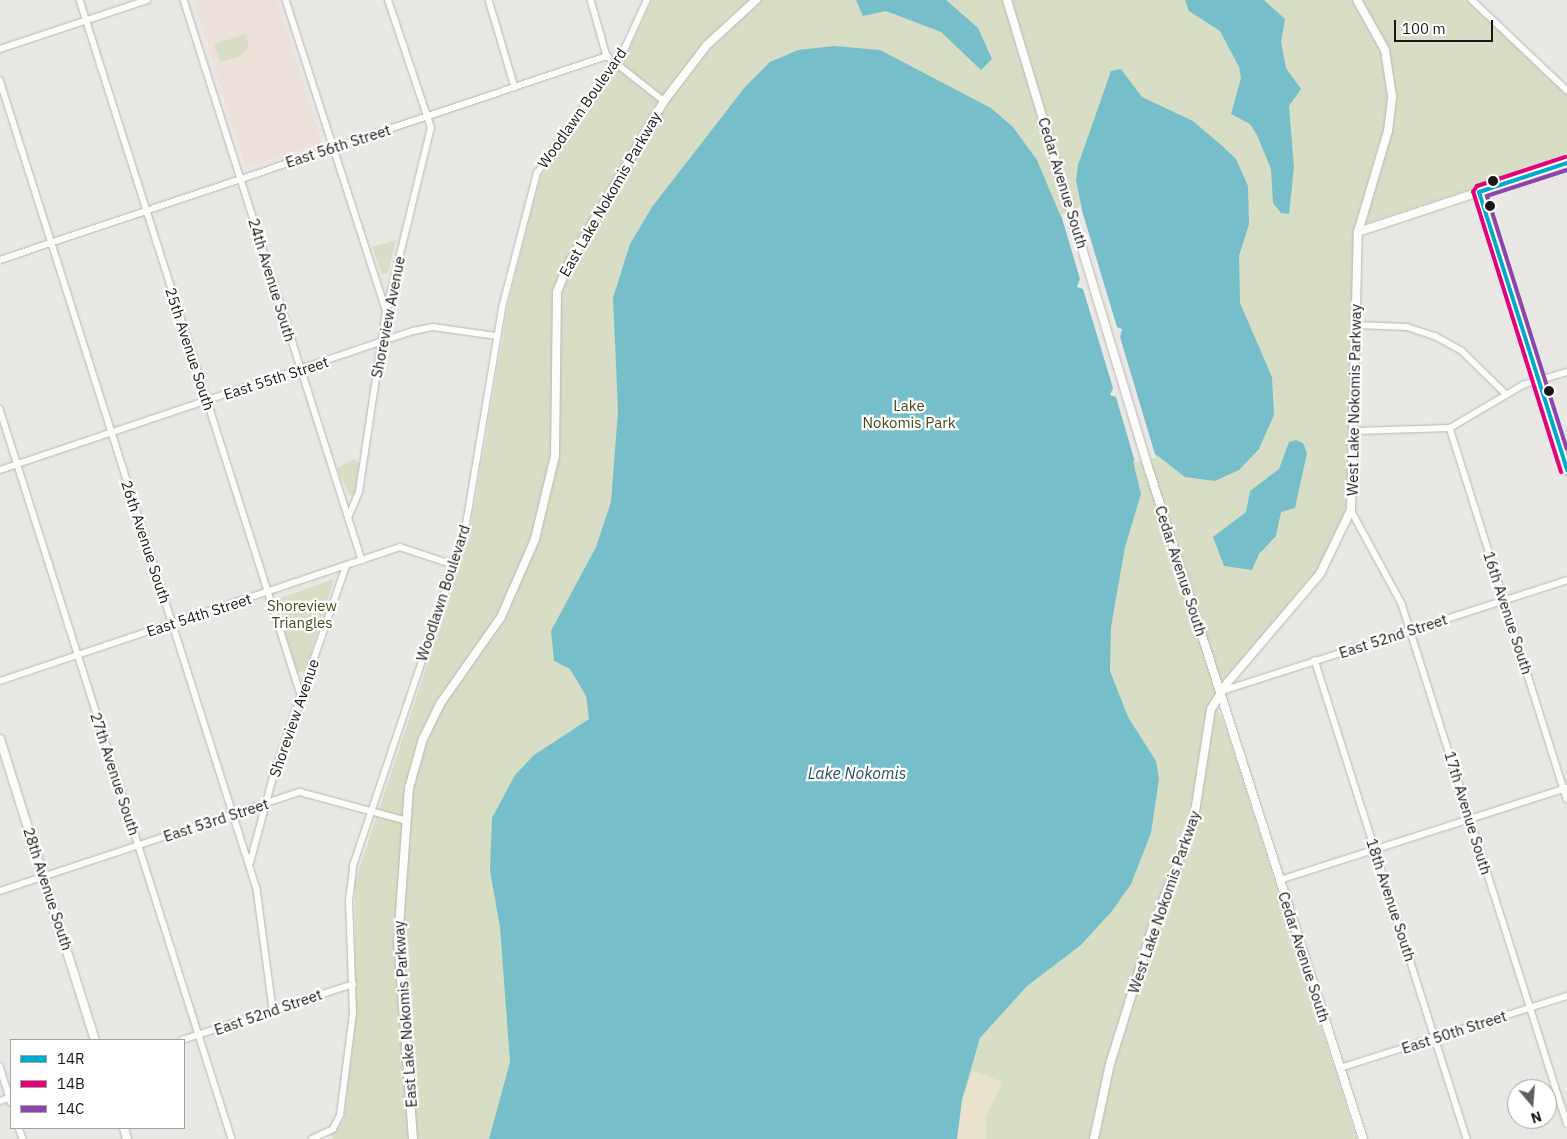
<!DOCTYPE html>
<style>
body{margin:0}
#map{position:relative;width:1567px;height:1139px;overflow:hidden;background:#e9e8e5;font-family:"IBM Plex Sans",sans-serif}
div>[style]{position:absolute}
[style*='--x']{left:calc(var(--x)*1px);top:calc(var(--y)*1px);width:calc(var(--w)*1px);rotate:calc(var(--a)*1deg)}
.education>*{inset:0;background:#eee0da}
.green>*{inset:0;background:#d8dec5}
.sand>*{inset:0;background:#e9e3cd}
.water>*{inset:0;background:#76bfca}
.pier>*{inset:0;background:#e9e8e5}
.roads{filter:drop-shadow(0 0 1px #b7b6b4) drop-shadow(0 0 1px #b7b6b4)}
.street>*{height:5.5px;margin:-2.75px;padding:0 2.75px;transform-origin:2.75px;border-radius:2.75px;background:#fcfcfb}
.secondary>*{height:8px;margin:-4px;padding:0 4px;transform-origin:4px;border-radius:4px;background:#fcfcfb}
.bus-1>*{height:4px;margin:-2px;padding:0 2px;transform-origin:2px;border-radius:2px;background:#00a9ce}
.bus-2>*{height:4px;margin:-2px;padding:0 2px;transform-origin:2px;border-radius:2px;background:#e5007d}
.bus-3>*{height:4px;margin:-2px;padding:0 2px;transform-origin:2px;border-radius:2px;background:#8e44ad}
.dots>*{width:14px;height:14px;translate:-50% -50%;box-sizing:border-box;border:2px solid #fff;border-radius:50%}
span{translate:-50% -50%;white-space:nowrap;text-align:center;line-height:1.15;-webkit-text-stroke:4.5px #fff;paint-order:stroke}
.street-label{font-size:15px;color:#181715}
.park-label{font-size:15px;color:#3f4b16}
.water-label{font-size:16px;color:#235058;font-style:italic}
.legend{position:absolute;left:10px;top:1039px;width:175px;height:90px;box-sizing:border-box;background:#fff;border:1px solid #a3a2a1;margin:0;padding:6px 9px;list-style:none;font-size:15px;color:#181715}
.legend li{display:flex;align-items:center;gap:10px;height:25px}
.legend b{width:25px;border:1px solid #a3a2a1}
.north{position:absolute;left:1507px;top:1079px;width:50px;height:50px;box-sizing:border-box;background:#fff;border:1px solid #a3a2a1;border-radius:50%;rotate:162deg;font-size:14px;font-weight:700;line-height:20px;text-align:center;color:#181715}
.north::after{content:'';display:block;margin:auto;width:18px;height:22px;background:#61605e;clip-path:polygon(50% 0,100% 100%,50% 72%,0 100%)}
.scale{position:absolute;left:1394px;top:20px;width:99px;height:22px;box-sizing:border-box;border:2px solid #181715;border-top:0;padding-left:6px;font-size:15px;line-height:18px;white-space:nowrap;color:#181715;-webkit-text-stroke:4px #fff;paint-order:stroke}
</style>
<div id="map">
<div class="education">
<div style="clip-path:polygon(194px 0,277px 0,322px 143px,246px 168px)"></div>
</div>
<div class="green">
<div style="clip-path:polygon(652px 0,1467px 0,1567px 95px,1567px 158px,1355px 227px,1350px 480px,1345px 511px,1329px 551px,1313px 575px,1213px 698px,1227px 731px,1357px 1139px,333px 1139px,332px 1134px,344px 1119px,355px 1028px,355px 882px,469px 538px,508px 305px,533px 203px,542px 175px,626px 56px)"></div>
<div style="clip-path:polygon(246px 34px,249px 46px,241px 56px,220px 62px,214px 44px)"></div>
<div style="clip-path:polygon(396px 240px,388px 273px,382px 274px,372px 247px)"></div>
<div style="clip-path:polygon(354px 459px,359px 464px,355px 493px,350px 496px,337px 468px)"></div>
<div style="clip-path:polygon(334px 579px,305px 671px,297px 672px,275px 600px)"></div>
</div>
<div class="sand">
<div style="clip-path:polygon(973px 1071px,1002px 1082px,986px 1117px,986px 1139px,957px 1139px,962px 1100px)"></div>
</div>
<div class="water">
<div style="clip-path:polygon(856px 0,946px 0,978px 28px,992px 59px,981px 70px,941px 32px,886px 11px,863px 16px)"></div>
<div style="clip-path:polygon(1185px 0,1264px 0,1285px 19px,1281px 42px,1286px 68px,1301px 89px,1289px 106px,1294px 167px,1289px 214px,1281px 213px,1273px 203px,1271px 169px,1257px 135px,1250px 124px,1231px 114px,1241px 78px,1239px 67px,1220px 31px,1189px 11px)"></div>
<div style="clip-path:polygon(834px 46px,880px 50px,991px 108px,1013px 127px,1037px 160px,1061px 217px,1082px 209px,1076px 181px,1078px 165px,1111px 71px,1121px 69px,1142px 97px,1193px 121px,1219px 143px,1236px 159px,1248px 186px,1249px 224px,1239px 256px,1240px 303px,1272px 377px,1274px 415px,1259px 449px,1239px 470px,1215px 481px,1185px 477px,1154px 453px,1133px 461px,1141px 494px,1125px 547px,1111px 627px,1110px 671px,1128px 717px,1156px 761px,1159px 779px,1151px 833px,1131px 884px,1112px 911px,1081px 945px,1027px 986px,980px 1038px,962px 1100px,957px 1139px,489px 1139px,510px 1062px,500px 927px,490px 871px,492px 818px,515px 775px,534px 755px,589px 719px,586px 696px,570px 669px,554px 661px,551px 631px,596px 547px,611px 502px,618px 411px,613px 298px,630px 244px,652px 207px,745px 87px,770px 62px,798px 50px)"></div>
<div style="clip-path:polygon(1296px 440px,1303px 443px,1307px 453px,1295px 508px,1281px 512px,1276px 536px,1259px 554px,1252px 570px,1224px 566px,1213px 537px,1246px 512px,1250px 491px,1279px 469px,1289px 442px)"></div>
</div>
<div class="pier">
<div style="clip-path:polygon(1080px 204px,1117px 327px,1122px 329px,1120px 337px,1156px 458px,1135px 462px,1116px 397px,1110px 395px,1113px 388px,1083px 289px,1077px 287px,1080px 279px,1061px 215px,1079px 209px)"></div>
</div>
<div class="roads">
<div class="street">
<div style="--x:80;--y:0;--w:732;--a:72.36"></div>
<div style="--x:184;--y:0;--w:588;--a:72.37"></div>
<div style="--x:286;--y:0;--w:326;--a:72.1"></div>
<div style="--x:489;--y:0;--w:91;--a:73.4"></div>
<div style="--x:591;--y:0;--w:58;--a:74.1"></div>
<div style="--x:607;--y:56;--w:73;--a:38.3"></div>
<div style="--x:1472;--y:0;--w:131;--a:43.5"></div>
<div style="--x:0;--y:49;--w:155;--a:-18.4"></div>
<div style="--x:0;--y:80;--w:849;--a:72.38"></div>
<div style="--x:257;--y:889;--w:121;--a:82.4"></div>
<div style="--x:0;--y:260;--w:640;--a:-18.58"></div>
<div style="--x:1356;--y:325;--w:51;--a:2.2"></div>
<div style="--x:1407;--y:327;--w:29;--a:18"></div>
<div style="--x:1435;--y:336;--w:31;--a:29"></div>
<div style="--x:1462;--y:351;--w:62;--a:44.3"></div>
<div style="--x:0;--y:409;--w:766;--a:72.37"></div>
<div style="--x:1450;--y:428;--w:389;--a:72.5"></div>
<div style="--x:1356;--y:431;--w:94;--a:-1.8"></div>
<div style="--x:1450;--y:428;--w:85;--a:-30.5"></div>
<div style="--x:1523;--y:385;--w:46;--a:-16.5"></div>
<div style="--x:0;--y:470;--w:437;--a:-18.6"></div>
<div style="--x:414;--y:331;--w:19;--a:-12"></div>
<div style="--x:433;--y:327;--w:65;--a:8"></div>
<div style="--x:1351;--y:510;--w:107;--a:61.5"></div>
<div style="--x:1402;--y:604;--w:545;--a:72.36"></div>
<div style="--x:348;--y:518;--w:28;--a:-67"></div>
<div style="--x:359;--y:492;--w:182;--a:-81.5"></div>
<div style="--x:386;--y:312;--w:189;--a:-76.3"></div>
<div style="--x:431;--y:128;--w:135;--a:-108.6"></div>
<div style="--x:1315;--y:660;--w:503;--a:72.39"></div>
<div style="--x:0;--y:681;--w:422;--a:-18.5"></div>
<div style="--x:400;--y:547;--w:57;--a:18.4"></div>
<div style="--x:1222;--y:691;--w:362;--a:-17.8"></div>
<div style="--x:250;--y:863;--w:89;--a:-75"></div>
<div style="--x:273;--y:777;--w:223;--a:-70.9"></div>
<div style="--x:1280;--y:880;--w:301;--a:-17.8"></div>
<div style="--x:0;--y:891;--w:316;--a:-18.3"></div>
<div style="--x:300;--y:792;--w:108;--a:15.1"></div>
<div style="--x:182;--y:1040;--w:180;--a:-18.1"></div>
<div style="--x:0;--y:1066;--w:38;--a:73"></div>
<div style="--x:1340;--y:1068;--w:238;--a:-17.6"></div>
<div style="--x:0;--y:1101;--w:12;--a:-20"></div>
<div style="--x:19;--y:1128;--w:12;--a:70"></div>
<div style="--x:312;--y:1139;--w:23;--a:-25"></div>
<div style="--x:333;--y:1129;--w:16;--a:-63"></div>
<div style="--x:340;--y:1115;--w:102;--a:-82.7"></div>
<div style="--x:353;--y:1014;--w:113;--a:-92"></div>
<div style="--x:349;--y:901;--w:35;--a:-83"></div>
<div style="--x:353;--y:866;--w:348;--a:-71.4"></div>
<div style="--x:464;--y:536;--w:231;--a:-80.5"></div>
<div style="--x:502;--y:308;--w:139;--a:-75.5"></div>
<div style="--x:537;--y:173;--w:153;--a:-54.9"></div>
<div style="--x:625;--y:48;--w:53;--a:-65.4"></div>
</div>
<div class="secondary">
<div style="--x:1007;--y:0;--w:494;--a:73.2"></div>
<div style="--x:1150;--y:473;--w:699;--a:72.26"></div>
<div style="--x:1479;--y:192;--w:292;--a:72.4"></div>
<div style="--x:1358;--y:232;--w:220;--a:-18.3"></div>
<div style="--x:0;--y:739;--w:316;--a:72.5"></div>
<div style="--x:124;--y:1128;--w:11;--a:75"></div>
<div style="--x:413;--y:1139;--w:199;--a:-94.3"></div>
<div style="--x:398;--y:941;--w:153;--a:-85.9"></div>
<div style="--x:409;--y:788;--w:51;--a:-74.1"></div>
<div style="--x:423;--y:739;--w:39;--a:-64"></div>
<div style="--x:440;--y:704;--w:106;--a:-55"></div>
<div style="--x:501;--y:617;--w:85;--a:-66.4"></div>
<div style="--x:535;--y:539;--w:85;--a:-76.5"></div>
<div style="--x:555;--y:456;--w:164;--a:-89.3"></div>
<div style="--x:557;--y:292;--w:31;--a:-68"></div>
<div style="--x:569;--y:263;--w:188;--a:-59.6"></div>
<div style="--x:664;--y:101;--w:71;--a:-52.5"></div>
<div style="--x:707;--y:45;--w:67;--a:-42.6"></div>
<div style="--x:1094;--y:1139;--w:77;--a:-78"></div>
<div style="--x:1110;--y:1064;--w:145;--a:-72.7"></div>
<div style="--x:1153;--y:926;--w:109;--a:-68.4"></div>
<div style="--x:1193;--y:825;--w:117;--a:-81.2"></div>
<div style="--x:1211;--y:709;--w:32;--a:-58"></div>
<div style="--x:1228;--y:682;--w:142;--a:-49.6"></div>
<div style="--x:1320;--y:574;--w:71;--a:-64.2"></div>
<div style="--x:1351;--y:510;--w:278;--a:-88.6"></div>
<div style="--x:1358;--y:232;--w:105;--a:-73.5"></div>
<div style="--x:1388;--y:131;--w:35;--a:-83"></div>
<div style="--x:1392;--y:96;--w:47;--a:-98.7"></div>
<div style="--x:1385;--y:50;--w:57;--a:-119.2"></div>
</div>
</div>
<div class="bus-1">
<div style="--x:1479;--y:192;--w:292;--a:72.4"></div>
<div style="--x:1479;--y:192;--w:93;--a:-18.2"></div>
</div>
<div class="bus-2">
<div style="--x:1561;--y:472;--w:294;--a:-107.4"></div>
<div style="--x:1473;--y:192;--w:7;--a:-56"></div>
<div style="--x:1477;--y:186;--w:93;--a:-18.2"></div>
</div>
<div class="bus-3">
<div style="--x:1567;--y:170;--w:84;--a:162"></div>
<div style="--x:1487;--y:196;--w:265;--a:72.5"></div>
</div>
<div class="dots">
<div style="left:1493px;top:181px;background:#181715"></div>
<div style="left:1490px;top:206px;background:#181715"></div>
<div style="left:1549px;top:391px;background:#181715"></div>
</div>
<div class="street-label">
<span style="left:582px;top:108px;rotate:-55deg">Woodlawn Boulevard</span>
<span style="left:338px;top:146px;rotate:-18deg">East 56th Street</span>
<span style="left:1063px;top:183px;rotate:73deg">Cedar Avenue South</span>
<span style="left:610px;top:194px;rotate:-60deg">East Lake Nokomis Parkway</span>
<span style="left:272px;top:280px;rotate:73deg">24th Avenue South</span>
<span style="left:388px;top:317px;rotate:-79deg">Shoreview Avenue</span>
<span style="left:190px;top:349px;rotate:72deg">25th Avenue South</span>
<span style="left:276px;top:378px;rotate:-18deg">East 55th Street</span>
<span style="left:1354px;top:400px;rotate:-89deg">West Lake Nokomis Parkway</span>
<span style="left:146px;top:542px;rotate:72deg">26th Avenue South</span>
<span style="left:1181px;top:571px;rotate:72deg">Cedar Avenue South</span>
<span style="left:443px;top:593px;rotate:-72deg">Woodlawn Boulevard</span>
<span style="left:1508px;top:613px;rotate:72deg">16th Avenue South</span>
<span style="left:199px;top:615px;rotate:-18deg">East 54th Street</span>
<span style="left:1393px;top:636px;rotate:-18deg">East 52nd Street</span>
<span style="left:294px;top:718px;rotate:-71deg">Shoreview Avenue</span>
<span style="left:115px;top:774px;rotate:72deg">27th Avenue South</span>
<span style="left:1468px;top:813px;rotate:73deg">17th Avenue South</span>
<span style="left:216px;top:820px;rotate:-18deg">East 53rd Street</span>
<span style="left:48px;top:889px;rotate:72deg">28th Avenue South</span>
<span style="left:1391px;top:900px;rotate:72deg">18th Avenue South</span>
<span style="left:1164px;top:902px;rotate:-71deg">West Lake Nokomis Parkway</span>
<span style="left:1304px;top:957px;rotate:72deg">Cedar Avenue South</span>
<span style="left:268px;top:1012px;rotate:-19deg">East 52nd Street</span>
<span style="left:405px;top:1014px;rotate:-94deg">East Lake Nokomis Parkway</span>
<span style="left:1454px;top:1032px;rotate:-18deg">East 50th Street</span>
</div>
<div class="park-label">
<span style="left:909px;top:414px">Lake<br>Nokomis Park</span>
<span style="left:302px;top:614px">Shoreview<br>Triangles</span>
</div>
<div class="water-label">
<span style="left:857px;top:773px">Lake Nokomis</span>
</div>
<ul class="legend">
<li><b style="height:6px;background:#00a9ce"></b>14R</li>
<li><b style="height:6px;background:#e5007d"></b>14B</li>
<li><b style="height:6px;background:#8e44ad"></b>14C</li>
</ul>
<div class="north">N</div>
<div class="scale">100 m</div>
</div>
